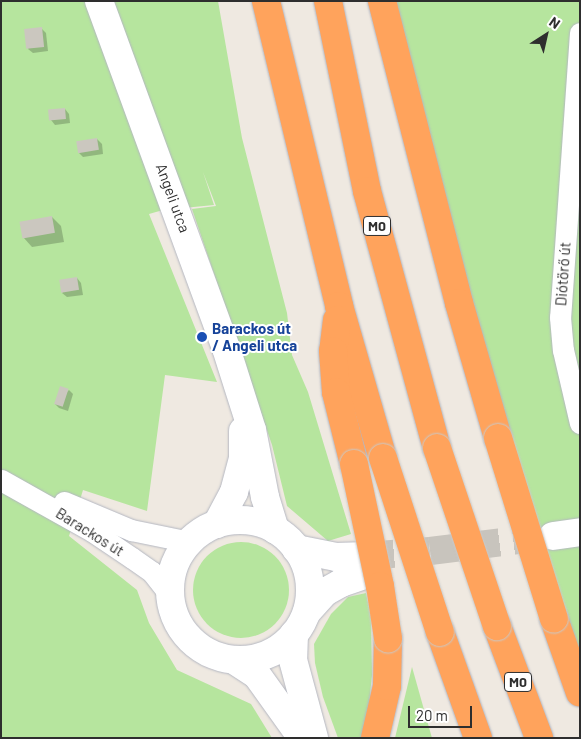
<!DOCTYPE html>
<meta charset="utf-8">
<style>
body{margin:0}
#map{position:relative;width:581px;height:739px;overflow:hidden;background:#efe9e1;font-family:Barlow,sans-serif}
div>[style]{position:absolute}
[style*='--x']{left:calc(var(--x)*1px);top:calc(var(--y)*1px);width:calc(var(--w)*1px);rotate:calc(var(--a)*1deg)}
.green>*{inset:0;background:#b6e59e}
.round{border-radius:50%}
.shadow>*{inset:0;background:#0003}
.building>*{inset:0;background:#cbc7bf;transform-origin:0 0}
.secondary-tunnel>*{height:28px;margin-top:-14px;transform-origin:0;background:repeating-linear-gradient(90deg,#c8c4bd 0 28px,transparent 0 42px)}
.roads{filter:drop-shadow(0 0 1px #b4b7c1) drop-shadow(0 0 1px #b4b7c1)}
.street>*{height:21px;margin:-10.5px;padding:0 10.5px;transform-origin:10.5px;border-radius:10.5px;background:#fff}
.secondary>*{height:28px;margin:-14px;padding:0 14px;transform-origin:14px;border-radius:14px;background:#fff}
.secondary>.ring{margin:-14px;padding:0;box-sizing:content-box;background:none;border:28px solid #fff;border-radius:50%}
.highway>*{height:28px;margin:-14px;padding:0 14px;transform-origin:14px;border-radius:14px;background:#ffa35c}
.bridges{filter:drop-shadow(0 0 1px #c9c9c9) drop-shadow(0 0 1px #c9c9c9)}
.highway-bridge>*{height:28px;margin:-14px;padding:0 14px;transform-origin:14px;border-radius:14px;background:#ffa35c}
.dots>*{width:14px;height:14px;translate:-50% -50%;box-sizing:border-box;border:2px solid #fff;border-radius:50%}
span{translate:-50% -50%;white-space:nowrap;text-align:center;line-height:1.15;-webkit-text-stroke:4px #fff;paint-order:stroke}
.shield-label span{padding:1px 4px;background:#fff;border:1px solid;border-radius:4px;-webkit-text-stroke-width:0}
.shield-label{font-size:14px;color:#2e2e2e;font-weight:700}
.street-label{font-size:15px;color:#2e2e2e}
.transit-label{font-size:15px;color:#164399;font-weight:700}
.left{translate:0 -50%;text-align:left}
.frame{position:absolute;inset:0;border:2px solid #2e2e2e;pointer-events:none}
.north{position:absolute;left:521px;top:10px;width:50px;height:50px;-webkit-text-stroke:4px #fff;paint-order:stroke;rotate:35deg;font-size:14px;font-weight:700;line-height:20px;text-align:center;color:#2e2e2e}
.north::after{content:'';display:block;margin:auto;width:18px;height:22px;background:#2e2e2e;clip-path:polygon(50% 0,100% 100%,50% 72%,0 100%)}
.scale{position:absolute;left:408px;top:706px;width:64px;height:22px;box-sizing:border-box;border:2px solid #2e2e2e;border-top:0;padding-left:6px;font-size:15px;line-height:18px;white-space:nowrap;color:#2e2e2e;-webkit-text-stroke:4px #fff;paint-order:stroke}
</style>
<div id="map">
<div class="green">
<div style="clip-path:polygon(1px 1px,218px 1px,242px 138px,287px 313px,292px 355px,308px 392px,351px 534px,328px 541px,287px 506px,272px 445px,192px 209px,216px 206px,203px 172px,214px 205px,163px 210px,149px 214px,217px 382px,165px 375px,147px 511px,83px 490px,69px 536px,137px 590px,149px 623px,177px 670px,251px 704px,272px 738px,1px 738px)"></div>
<div style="clip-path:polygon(392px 1px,580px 1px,580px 660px,468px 304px)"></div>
<div class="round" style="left:193px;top:542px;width:96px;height:96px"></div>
<div style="clip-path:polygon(366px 593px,371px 617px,372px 675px,367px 724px,362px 738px,338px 738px,323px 697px,315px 663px,314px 644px,331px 614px,348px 597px)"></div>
<div style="clip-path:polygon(412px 667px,432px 738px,395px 738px)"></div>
</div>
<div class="shadow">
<div style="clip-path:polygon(42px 29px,46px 33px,48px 51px,33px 53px,28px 49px)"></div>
<div style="clip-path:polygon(65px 109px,69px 114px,70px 123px,55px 125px,51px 120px)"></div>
<div style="clip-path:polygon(97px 139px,102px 144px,103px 154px,83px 157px,79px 153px)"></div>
<div style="clip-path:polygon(52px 217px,61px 226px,64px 242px,32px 247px,23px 237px)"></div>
<div style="clip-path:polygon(77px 278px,81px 283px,83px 295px,67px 297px,62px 293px)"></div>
<div style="clip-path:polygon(69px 390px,73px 394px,68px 411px,59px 408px,55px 404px)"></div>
</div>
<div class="building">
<div style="left:42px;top:27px;width:20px;height:18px;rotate:84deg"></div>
<div style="left:65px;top:108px;width:11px;height:17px;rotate:85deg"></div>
<div style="left:97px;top:138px;width:12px;height:21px;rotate:81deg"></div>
<div style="left:52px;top:216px;width:17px;height:33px;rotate:80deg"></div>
<div style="left:77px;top:277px;width:13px;height:18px;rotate:81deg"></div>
<div style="left:60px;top:386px;width:9px;height:19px;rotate:18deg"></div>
</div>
<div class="secondary-tunnel">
<div style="--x:366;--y:556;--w:64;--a:-4.5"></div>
<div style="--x:430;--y:551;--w:122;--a:-7.1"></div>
</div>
<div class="roads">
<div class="street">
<div style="--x:580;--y:33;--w:285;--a:94"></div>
<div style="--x:560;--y:317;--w:33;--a:85"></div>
<div style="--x:563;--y:350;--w:75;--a:76.9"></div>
<div style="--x:1;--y:480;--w:104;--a:29.3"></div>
<div style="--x:92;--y:531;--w:48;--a:34"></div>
<div style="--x:132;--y:558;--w:24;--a:35"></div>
<div style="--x:152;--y:572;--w:29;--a:52"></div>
<div style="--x:64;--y:502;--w:73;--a:22.7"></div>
<div style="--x:131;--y:530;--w:60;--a:11.5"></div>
</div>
<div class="secondary">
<div style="--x:99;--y:1;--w:370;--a:69.9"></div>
<div style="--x:226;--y:348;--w:86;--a:72.4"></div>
<div style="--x:252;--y:430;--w:68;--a:79"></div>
<div style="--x:265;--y:497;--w:34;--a:73"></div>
<div class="ring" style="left:170px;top:520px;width:112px;height:112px"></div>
<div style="--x:217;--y:524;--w:36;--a:-62"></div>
<div style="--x:234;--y:492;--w:34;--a:-75"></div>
<div style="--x:243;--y:459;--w:28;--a:-90"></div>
<div style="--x:553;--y:536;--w:27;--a:-8"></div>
<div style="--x:296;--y:549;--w:41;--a:11.3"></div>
<div style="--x:336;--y:557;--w:30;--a:-2"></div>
<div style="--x:307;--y:612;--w:27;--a:-48"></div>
<div style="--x:325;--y:592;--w:18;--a:-29"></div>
<div style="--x:341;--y:583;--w:31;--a:-19"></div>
<div style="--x:294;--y:634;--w:26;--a:92"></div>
<div style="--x:293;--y:660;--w:81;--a:74.9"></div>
<div style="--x:234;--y:660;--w:27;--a:33"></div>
<div style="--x:257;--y:675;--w:77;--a:54.5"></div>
</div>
<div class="highway">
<div style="--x:266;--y:1;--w:314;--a:76.5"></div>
<div style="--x:339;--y:306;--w:158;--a:73.9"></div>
<div style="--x:328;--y:1;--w:194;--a:78.4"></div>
<div style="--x:367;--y:191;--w:266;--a:74.8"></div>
<div style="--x:382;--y:1;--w:312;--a:75.7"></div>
<div style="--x:459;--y:303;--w:141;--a:73.9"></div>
<div style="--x:337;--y:320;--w:31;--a:97"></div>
<div style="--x:333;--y:351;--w:41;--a:85.8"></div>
<div style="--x:336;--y:392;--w:74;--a:76"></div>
<div style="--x:554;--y:619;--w:78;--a:70.6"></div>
<div style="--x:497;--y:626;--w:120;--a:69.4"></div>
<div style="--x:440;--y:632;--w:113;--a:70.3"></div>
<div style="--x:375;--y:738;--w:53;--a:-77"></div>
<div style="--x:387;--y:686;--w:48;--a:-88.8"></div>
</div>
</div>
<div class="bridges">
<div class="highway-bridge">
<div style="--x:498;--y:438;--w:189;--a:72.8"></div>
<div style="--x:437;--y:448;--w:188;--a:71.4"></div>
<div style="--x:383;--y:458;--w:183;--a:71.9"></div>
<div style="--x:354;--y:464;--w:125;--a:78"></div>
<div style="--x:380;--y:586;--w:53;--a:81.3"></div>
</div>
</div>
<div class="dots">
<div style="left:202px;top:337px;background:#1a4fb4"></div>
</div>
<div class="shield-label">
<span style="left:377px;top:226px">M0</span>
<span style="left:518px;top:682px">M0</span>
</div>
<div class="street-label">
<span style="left:173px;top:198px;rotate:70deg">Angeli utca</span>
<span style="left:563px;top:274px;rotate:-86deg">Diótörő út</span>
<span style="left:90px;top:532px;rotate:32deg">Barackos út</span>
</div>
<div class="transit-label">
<span class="left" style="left:212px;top:337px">Barackos út<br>/ Angeli utca</span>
</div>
<div class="frame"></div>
<div class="north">N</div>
<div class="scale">20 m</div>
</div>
